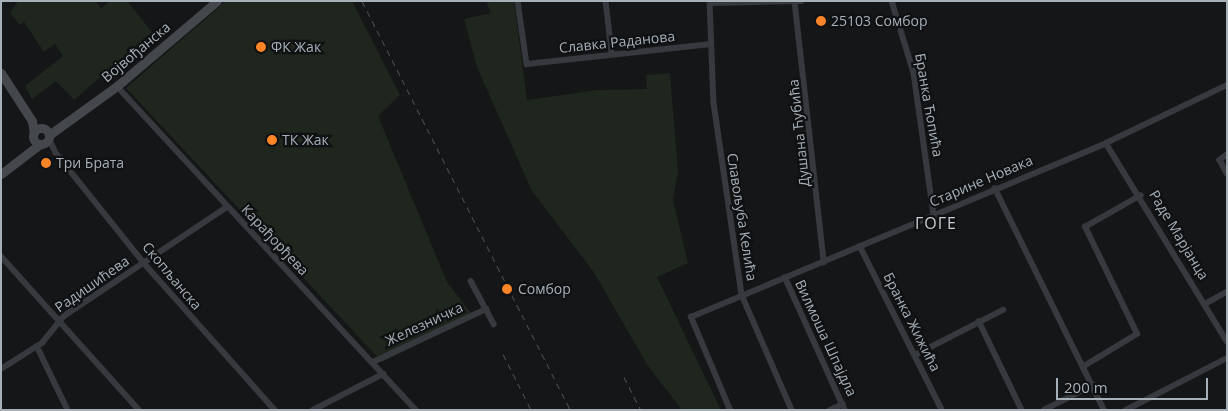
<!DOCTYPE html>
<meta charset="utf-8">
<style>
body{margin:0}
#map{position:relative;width:1228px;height:411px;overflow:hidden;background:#151617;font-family:"Open Sans",sans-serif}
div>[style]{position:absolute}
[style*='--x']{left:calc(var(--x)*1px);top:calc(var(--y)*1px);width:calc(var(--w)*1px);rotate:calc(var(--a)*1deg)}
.green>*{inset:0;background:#1e261d}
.street>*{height:5.5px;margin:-2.75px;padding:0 2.75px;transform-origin:2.75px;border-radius:2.75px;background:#36393d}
.secondary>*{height:9px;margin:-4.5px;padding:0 4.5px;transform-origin:4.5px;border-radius:4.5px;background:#44484d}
.secondary>.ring{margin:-4.5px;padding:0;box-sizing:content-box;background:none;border:9px solid #44484d;border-radius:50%}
.rail>*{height:1px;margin-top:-0.5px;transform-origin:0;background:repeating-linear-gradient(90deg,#494d52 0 6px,transparent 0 11px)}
.dots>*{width:14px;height:14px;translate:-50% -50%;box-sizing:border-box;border:2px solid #101112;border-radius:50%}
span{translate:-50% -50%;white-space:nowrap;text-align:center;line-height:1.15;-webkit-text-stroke:4.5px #101112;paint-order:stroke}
.poi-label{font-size:14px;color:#a6b0b8}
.left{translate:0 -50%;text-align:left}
.street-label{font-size:14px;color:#a6b0b8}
.quarter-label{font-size:16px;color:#c8ced4;letter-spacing:1px}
.frame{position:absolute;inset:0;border:2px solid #a6b0b8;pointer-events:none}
.scale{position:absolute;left:1056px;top:378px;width:152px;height:22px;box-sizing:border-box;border:2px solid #a6b0b8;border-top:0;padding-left:6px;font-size:15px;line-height:18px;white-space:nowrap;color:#a6b0b8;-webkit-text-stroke:4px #101112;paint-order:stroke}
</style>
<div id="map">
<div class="green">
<div style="clip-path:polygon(18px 1px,95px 1px,101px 8px,110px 1px,127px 1px,152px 32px,74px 100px,56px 81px,32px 99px,25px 86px,63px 56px,55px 44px,44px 52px,24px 22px,20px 25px,10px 13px)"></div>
<div style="clip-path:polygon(226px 1px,352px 1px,400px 95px,378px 116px,447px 282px,474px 317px,382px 362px,126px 88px)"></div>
<div style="clip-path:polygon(486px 1px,514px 1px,527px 100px,597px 90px,647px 89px,646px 75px,670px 73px,678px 171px,673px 200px,688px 263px,657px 277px,721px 410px,682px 410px,648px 366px,593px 271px,532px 191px,477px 67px,464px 19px,491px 13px)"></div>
</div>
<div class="street">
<div style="--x:518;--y:1;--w:64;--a:81.9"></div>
<div style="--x:527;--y:64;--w:185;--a:-6.2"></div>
<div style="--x:606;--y:1;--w:52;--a:83.4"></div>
<div style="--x:710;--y:1;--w:102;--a:87.8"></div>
<div style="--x:714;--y:103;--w:194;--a:81.7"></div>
<div style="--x:742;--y:295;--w:125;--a:66.5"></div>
<div style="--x:892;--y:1;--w:75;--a:73"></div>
<div style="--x:914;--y:73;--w:143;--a:82"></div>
<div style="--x:795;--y:2;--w:262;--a:83.6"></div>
<div style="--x:710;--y:3;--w:91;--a:-1.3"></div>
<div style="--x:117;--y:86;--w:441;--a:47.3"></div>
<div style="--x:49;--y:138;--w:17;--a:65"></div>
<div style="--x:56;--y:153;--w:141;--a:51.3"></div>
<div style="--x:144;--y:263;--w:197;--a:48.3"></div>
<div style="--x:1106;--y:143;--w:232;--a:58.6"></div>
<div style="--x:1227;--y:155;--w:9;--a:144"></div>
<div style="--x:1220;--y:160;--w:15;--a:62"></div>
<div style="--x:995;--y:188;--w:247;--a:63.8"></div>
<div style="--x:860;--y:246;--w:183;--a:63.4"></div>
<div style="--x:1;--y:256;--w:207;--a:48.1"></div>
<div style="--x:785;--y:277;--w:146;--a:65.7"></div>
<div style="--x:471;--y:281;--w:49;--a:61.9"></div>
<div style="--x:1205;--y:304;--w:25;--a:-29"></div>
<div style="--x:979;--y:321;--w:99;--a:64.2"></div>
<div style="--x:37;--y:346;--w:71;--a:64.2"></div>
<div style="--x:915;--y:355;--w:99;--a:-27.1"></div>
<div style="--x:373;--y:362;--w:125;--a:-25.1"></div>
<div style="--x:1084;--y:366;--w:62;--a:-31.1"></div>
<div style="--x:1137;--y:334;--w:119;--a:-115.9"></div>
<div style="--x:1085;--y:227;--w:64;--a:-29.7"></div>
<div style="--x:1;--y:369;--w:49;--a:-32.4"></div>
<div style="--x:42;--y:343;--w:35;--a:-51"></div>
<div style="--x:64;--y:316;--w:196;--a:-33.8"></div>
<div style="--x:313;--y:410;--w:79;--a:-27.2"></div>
<div style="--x:730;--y:410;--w:101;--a:-112.8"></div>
<div style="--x:691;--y:317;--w:450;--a:-22.7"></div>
<div style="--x:1106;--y:143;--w:134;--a:-25.6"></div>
<div style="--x:830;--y:410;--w:14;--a:-25"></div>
<div style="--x:1044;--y:410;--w:55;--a:-27"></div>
<div style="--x:1126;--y:410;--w:114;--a:-27.2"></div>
</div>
<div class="secondary">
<div style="--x:1;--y:73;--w:57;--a:57.1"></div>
<div style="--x:32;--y:121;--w:12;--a:81"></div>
<div class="ring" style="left:33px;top:128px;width:7px;height:7px"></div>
<div style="--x:49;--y:135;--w:84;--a:-35.8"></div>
<div style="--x:117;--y:86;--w:131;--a:-40.4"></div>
<div style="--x:1;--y:174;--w:49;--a:-37.6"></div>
</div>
<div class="rail">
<div style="--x:362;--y:1;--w:459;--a:63"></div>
<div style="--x:503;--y:354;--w:63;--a:63.4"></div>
<div style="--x:624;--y:377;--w:37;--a:63"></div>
</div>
<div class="dots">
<div style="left:821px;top:21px;background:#fe8527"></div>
<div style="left:261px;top:47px;background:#fe8527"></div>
<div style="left:272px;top:140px;background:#fe8527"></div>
<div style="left:46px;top:163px;background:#fe8527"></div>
<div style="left:507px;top:289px;background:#fe8527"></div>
</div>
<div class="poi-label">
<span class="left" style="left:831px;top:21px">25103 Сомбор</span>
<span class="left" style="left:271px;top:47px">ФК Жак</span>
<span class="left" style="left:282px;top:140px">ТК Жак</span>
<span class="left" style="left:56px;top:163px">Три Брата</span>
<span class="left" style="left:518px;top:289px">Сомбор</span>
</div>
<div class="street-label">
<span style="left:617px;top:42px;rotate:-6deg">Славка Раданова</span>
<span style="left:136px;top:52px;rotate:-40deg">Војвођанска</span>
<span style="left:929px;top:105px;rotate:80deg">Бранка Ћопића</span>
<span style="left:799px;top:133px;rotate:-96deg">Душана Ћубића</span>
<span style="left:981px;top:181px;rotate:-23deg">Старине Новака</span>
<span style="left:742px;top:217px;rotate:81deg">Славољуба Келића</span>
<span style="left:1179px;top:235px;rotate:59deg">Раде Марјанца</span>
<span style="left:275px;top:240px;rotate:47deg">Карађорђева</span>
<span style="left:172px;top:276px;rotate:50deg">Скопљанска</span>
<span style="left:92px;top:284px;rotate:-35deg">Радишићева</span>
<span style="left:912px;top:322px;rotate:63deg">Бранка Жижића</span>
<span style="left:424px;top:324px;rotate:-25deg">Железничка</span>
<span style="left:826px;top:338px;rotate:65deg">Вилмоша Шпајдла</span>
</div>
<div class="quarter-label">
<span style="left:936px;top:223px">ГОГЕ</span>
</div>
<div class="frame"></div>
<div class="scale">200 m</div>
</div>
